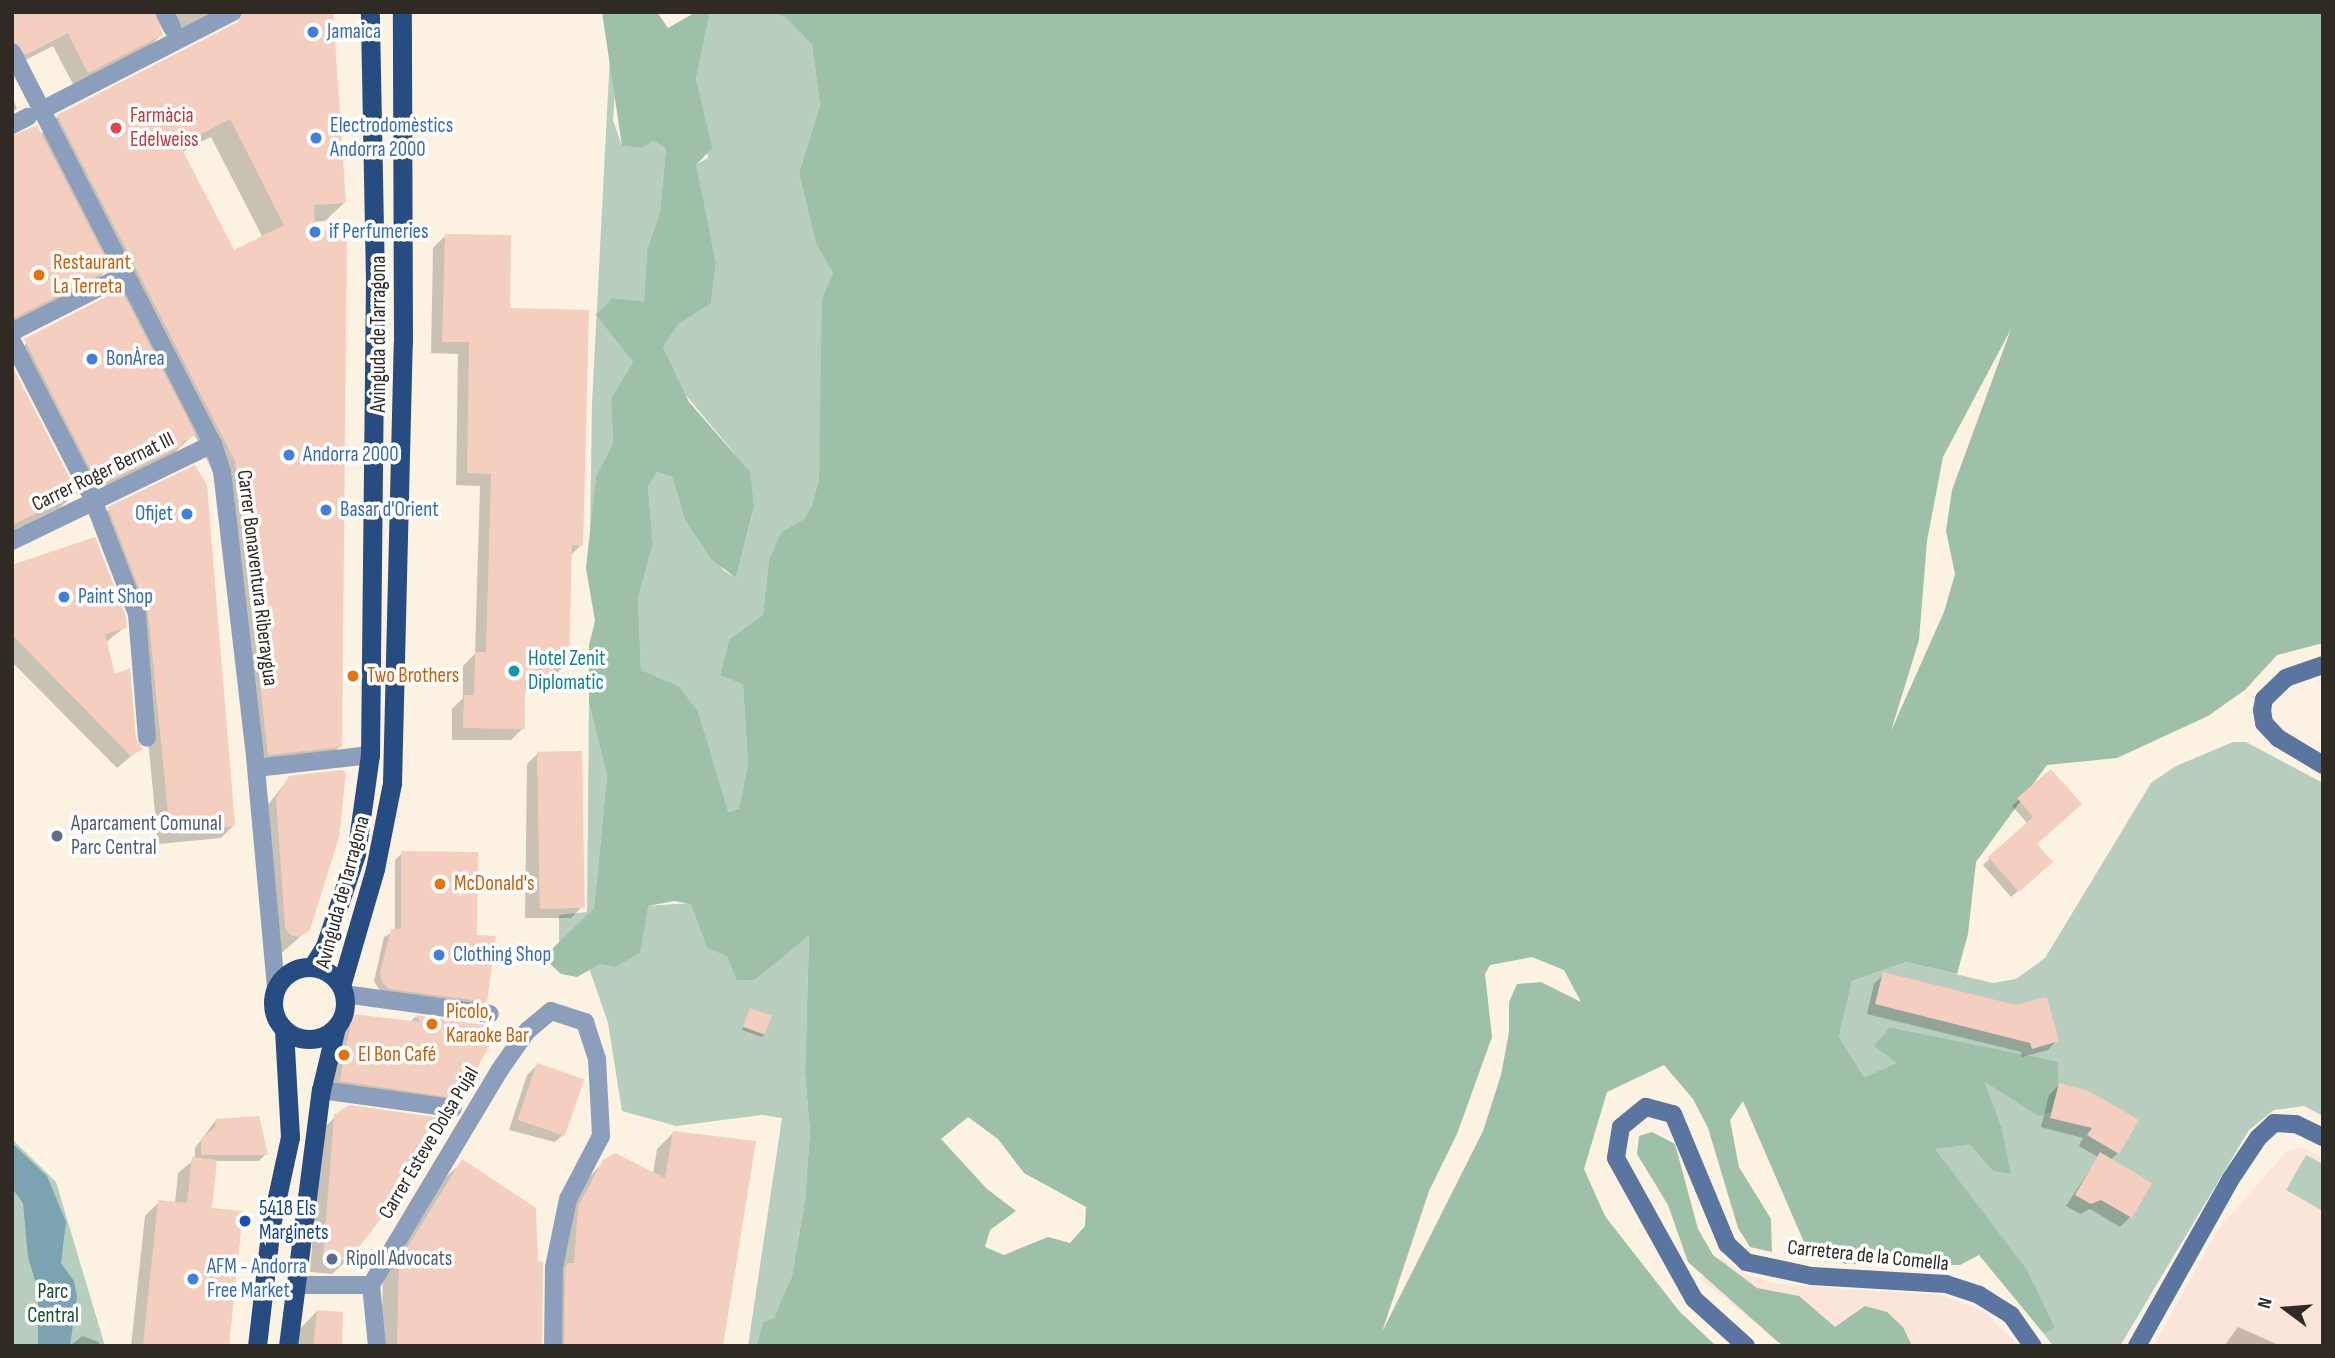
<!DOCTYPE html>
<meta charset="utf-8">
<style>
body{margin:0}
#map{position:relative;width:2335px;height:1358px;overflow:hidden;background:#fcf2e1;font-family:"Sofia Sans Condensed",sans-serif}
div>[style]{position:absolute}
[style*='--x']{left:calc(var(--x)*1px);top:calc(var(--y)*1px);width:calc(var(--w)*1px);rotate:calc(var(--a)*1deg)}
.education>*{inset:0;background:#fbe4d8}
.green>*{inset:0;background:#b7cebe}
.forest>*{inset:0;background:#9ebfa8}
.water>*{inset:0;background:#7ca3b2}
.shadow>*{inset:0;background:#0003}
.building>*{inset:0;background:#f4cebf;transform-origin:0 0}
.pedestrian>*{height:18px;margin:-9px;padding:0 9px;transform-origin:9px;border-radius:9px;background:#8b9fbd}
.minor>*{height:18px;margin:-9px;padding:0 9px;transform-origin:9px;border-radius:9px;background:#8b9fbd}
.secondary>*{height:18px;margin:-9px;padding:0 9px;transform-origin:9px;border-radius:9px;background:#5a76a0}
.trunk>*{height:19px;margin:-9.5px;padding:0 9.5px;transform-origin:9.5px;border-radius:9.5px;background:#264c82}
.trunk>.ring{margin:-9.5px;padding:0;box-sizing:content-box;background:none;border:19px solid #264c82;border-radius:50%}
.dots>*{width:19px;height:19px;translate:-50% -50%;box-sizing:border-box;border:4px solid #fff;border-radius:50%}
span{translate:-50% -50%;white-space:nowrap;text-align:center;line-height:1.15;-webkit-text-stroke:7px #fff;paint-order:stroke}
.shop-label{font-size:21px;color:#366cbe}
.left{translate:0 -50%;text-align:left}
.right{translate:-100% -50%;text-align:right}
.health-label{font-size:21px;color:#be3a42}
.food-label{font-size:21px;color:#c56008}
.street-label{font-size:21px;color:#2f2b24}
.culture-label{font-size:21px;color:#0d838f}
.service-label{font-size:21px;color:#4e5e75}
.transit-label{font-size:21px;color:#164399}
.park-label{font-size:21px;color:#164e30}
.frame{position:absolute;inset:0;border:14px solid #2f2b24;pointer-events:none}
.north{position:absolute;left:2251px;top:1274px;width:70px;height:70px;-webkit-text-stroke:5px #fff;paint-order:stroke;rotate:286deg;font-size:19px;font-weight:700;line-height:28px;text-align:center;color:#2f2b24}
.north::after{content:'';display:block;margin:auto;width:24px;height:32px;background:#2f2b24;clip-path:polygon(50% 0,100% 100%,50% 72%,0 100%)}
</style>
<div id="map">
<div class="education">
<div style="clip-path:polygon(2300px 1147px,2323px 1158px,2323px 1346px,2154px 1346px,2216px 1232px,2287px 1151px)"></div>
<div style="clip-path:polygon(1721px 1257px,1741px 1272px,1775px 1284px,1939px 1295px,1983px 1311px,2020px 1346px,1783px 1346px,1700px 1278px)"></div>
</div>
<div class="green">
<div style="clip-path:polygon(710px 12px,770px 12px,785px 17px,812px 45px,820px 105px,799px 173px,816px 244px,833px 273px,824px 295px,819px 479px,812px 505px,804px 519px,781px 532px,769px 559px,763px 615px,729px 639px,720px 675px,743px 685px,748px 763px,739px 808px,727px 812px,698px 711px,679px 686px,641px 670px,638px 598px,653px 544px,648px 487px,657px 472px,672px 477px,685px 520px,724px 571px,736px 578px,753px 512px,734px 453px,685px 394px,663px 347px,672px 324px,690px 310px,711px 303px,716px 263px,695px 165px,708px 158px,696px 79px)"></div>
<div style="clip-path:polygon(610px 54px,616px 80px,613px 120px,622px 146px,642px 148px,654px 141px,666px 149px,660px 212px,647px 250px,644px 303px,612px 298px,597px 315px,633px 362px,611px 398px,613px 443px,596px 476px,590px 538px,592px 404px)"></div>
<div style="clip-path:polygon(589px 703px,607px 776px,594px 908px,559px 943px,559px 915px,587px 912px)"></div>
<div style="clip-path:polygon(2233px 742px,2246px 742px,2323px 783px,2323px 1116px,2304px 1106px,2274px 1110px,2249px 1130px,2120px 1346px,2053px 1346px,2044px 1334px,2055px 1328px,1988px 1222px,1934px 1149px,1970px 1145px,1993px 1171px,2001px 1126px,1983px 1080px,2060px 1109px,2058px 1063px,1891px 1027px,1898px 1063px,1864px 1077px,1839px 1037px,1852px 981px,1906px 962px,1993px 983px,2016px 979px,2045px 958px,2151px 783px,2176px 766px)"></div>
<div style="clip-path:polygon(691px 903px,707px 948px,728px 952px,755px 980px,809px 934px,805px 1074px,810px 1131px,805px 1200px,792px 1276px,774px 1319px,763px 1322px,756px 1346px,748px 1346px,782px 1118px,762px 1115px,676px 1126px,622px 1111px,608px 1023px,589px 968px,648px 906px)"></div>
<div style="clip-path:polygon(12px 1139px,56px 1182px,105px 1346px,12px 1346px)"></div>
<div style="clip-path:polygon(2306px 1155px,2323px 1164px,2323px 1211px,2286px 1190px)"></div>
</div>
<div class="forest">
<div style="clip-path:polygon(evenodd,602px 12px,657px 12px,668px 28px,696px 12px,710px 12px,696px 79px,712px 148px,696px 165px,716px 263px,711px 303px,677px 325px,663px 347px,689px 402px,750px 472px,754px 507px,736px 578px,712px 560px,685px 520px,672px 477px,657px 472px,648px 487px,653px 544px,638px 598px,641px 670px,679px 686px,698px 711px,728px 812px,739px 808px,748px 763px,743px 685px,720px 675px,729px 639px,763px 615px,769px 559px,781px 532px,804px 519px,812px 505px,819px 479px,822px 299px,833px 273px,816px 244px,799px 173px,820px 105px,812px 45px,785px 17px,770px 12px,2323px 12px,2323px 643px,2277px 655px,2245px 690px,2208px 716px,2117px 758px,2047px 765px,1976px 862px,1968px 934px,1957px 974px,1906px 962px,1852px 981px,1839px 1037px,1864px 1077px,1897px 1063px,1874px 1046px,1890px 1027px,2058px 1062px,2060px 1109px,2038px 1116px,1984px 1081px,2001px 1126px,2011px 1174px,1993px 1171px,1970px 1145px,1935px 1149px,2027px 1270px,2055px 1328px,2044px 1334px,1979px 1255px,1960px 1265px,1845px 1264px,1806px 1247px,1743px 1101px,1730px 1120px,1739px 1167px,1771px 1219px,1772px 1252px,1750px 1247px,1738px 1228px,1708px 1128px,1693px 1099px,1664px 1065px,1607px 1092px,1584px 1169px,1605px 1216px,1679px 1311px,1716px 1346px,756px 1346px,763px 1322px,774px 1318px,792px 1276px,805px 1200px,810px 1131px,805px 1074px,809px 935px,755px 980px,737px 980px,727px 956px,707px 948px,691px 904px,674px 901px,648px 906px,640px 953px,615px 967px,600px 964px,577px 977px,561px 974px,547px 961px,553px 948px,594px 908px,607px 776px,589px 703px,589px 645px,595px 621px,586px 568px,596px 476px,613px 443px,611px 398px,633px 362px,596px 315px,612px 298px,644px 302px,647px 250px,660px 212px,666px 149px,654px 141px,642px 148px,622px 146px,602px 12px,2011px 329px,1952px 490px,1946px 531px,1955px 574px,1944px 612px,1891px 731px,1919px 640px,1927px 541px,1943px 457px,2011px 329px,602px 12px,1532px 957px,1564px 970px,1581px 1002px,1541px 982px,1517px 984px,1509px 1002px,1509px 1032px,1501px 1075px,1483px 1131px,1382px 1332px,1429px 1191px,1457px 1134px,1492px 1037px,1485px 974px,1490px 965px,1532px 957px,602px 12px,968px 1117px,998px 1139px,1024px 1173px,1086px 1207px,1085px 1226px,1070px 1243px,1048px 1237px,1004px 1255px,985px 1247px,990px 1230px,1016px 1211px,987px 1189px,941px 1139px,968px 1117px)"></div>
<div style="clip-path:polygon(1652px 1132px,1675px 1144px,1698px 1229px,1713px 1255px,1757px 1288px,1799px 1296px,1835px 1327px,1865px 1306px,1887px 1312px,1903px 1327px,1912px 1346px,1785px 1346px,1778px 1342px,1688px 1262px,1668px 1205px,1637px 1154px,1639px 1136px)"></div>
</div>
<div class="water">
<div style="clip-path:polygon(12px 1143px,47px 1176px,66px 1222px,61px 1263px,74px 1281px,77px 1296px,70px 1346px,38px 1346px,38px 1290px,28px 1257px,23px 1203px,12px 1188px)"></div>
</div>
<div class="shadow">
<div style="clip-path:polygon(12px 12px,216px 12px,168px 38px,154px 16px,161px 35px,147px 49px,74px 86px,53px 46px,12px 67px)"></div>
<div style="clip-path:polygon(evenodd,264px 12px,344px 203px,325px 221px,313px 222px,340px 746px,321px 765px,250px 772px,217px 480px,194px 434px,168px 459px,85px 499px,13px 357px,26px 344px,120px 292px,108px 269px,94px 283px,12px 325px,12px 138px,40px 135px,58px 116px,264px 12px,211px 137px,263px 238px,234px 252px,182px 152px,211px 137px)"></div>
<div style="clip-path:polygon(12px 98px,17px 108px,12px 113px)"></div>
<div style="clip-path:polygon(446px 235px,508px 310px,581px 545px,570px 556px,568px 662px,539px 691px,523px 691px,523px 728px,511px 740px,452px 740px,452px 709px,463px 698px,463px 666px,475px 654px,480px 486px,456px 485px,458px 354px,431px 353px,433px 248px)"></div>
<div style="clip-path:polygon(12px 370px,75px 493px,61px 507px,12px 531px)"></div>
<div style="clip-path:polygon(109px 509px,233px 826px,221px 838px,158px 844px,137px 625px,97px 521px)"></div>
<div style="clip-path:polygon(12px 566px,125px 627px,105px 643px,134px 740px,141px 748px,117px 768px,12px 662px)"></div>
<div style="clip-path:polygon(538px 753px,582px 907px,571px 918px,525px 918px,527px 764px)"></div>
<div style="clip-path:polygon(2051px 771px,2035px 844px,2044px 869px,2011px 897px,1983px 865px,2028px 824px,2012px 806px)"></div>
<div style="clip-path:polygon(290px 777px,309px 929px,277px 957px,256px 820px)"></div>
<div style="clip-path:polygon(402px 853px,476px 937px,485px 1001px,478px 1008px,382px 995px,374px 981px,384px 937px,395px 931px,395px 860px)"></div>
<div style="clip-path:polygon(1884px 974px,2057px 1040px,2048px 1050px,2022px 1057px,2021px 1052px,1867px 1014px,1874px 984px)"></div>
<div style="clip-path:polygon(751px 1010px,765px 1034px,762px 1037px,742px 1030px)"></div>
<div style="clip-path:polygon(352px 1016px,410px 1022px,415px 1017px,482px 1026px,459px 1098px,448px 1109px,331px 1091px,342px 1027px)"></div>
<div style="clip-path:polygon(537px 1065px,566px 1132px,555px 1142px,509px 1130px,527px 1075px)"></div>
<div style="clip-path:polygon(2059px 1085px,2118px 1153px,2110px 1160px,2131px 1216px,2120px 1227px,2090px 1209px,2080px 1214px,2066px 1206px,2098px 1157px,2079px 1146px,2083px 1138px,2041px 1127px,2049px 1095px)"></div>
<div style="clip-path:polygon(335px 1117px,347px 1260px,332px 1274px,310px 1272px,321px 1131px)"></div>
<div style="clip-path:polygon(216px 1120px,266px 1154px,259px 1161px,215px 1161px,210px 1209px,227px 1346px,131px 1346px,145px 1216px,159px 1202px,175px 1203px,178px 1173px,195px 1159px,195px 1148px)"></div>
<div style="clip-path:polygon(674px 1132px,721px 1346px,548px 1346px,562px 1224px,587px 1179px,605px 1161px,653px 1174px,657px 1149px)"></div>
<div style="clip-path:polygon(462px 1162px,540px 1346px,381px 1346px,383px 1279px,445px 1178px)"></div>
<div style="clip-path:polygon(317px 1311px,341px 1346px,295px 1346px,297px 1332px)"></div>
<div style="clip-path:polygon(2238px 1327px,2281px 1346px,2224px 1346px)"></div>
<div style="clip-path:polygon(82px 1336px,99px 1342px,99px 1346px,70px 1346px)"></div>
</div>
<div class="building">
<div style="clip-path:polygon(12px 12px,154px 12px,163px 35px,88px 73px,68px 33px,26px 55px,12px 41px)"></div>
<div style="clip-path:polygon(evenodd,244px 12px,333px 12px,346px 203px,314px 205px,315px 230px,347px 231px,342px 747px,268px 755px,235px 461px,57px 115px,238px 22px,244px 12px,230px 119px,284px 225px,234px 250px,180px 145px,230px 119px)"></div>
<div style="clip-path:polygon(37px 125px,111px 269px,12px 319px,12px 136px)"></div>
<div style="clip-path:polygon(445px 234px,511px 235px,510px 308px,589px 310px,583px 546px,572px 545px,569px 663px,554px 663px,553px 680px,525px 680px,525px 729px,463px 728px,464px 695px,474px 695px,475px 652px,486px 652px,491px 474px,467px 473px,469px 342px,442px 342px)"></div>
<div style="clip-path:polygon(121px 289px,196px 435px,182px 442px,184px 445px,99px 486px,24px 339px)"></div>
<div style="clip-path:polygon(12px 366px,78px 494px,12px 525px)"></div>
<div style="clip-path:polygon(195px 465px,207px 485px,235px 826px,170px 833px,148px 613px,108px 507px)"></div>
<div style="clip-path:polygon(95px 537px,126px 617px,127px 628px,105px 634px,115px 674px,130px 668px,136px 739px,143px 749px,131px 756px,12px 635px,12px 565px)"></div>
<div style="left:582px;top:751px;width:157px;height:45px;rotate:89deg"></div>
<div style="clip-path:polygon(2051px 769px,2082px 804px,2037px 844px,2053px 862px,2019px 892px,1988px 857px,2033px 817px,2017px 798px)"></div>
<div style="clip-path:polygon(341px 770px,346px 772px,339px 837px,310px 930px,299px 937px,290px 935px,285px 927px,276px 798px,289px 776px)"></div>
<div style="clip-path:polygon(401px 851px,478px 852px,477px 935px,496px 936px,487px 1002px,389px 989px,382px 982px,380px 973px,391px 929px,401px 929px)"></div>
<div style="clip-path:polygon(1883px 972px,2016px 1005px,2047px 997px,2059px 1041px,2032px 1049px,2030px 1043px,1875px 1004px)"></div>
<div style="left:750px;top:1008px;width:23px;height:20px;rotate:20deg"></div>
<div style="clip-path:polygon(352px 1014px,421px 1022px,415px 1015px,484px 1025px,483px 1032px,496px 1034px,460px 1099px,340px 1081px)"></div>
<div style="left:537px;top:1063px;width:50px;height:60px;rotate:19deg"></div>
<div style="clip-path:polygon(2059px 1083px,2089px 1091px,2139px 1120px,2119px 1154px,2087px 1135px,2092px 1128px,2050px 1118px)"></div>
<div style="clip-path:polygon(349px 1105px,449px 1119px,435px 1142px,439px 1145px,348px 1261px,343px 1261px,323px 1258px,334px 1115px)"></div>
<div style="clip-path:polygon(259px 1116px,268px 1155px,201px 1155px,201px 1139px,215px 1127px,216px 1119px)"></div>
<div style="clip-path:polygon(673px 1131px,756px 1141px,723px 1346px,564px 1346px,565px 1268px,567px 1263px,574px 1263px,578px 1206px,603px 1160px,615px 1153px,665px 1178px)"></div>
<div style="clip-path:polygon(2100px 1152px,2152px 1183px,2132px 1218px,2101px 1200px,2091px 1204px,2075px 1195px)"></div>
<div style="clip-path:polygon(192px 1157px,217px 1160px,212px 1208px,243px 1211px,229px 1346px,143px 1346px,158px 1200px,187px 1203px)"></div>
<div style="clip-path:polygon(462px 1159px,536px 1208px,538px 1261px,543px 1262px,542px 1346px,397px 1346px,399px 1261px)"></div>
<div style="clip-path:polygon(317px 1310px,343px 1312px,342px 1346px,313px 1346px)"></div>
</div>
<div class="pedestrian">
<div style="--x:165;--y:12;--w:17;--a:66"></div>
<div style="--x:12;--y:125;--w:18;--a:-27"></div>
<div style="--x:12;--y:341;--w:169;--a:62.8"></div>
</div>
<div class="minor">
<div style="--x:12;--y:52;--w:441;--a:62.9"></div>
<div style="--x:213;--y:444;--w:28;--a:72"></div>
<div style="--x:222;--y:471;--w:277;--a:83.4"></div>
<div style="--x:254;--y:746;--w:245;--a:84.8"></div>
<div style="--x:42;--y:110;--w:215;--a:-27.2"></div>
<div style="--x:12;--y:332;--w:126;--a:-27"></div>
<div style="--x:93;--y:500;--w:122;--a:68.9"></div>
<div style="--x:137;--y:614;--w:124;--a:85.4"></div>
<div style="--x:12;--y:541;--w:223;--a:-25.8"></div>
<div style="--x:256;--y:768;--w:115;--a:-6.5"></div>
<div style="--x:344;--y:994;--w:147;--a:7.8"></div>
<div style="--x:321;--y:1090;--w:133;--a:7.8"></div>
<div style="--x:295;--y:1285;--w:76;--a:0"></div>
<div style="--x:377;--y:1346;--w:61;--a:-95.6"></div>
<div style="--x:371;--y:1285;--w:249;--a:-59.1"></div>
<div style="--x:499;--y:1071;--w:49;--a:-55"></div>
<div style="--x:527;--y:1031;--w:31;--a:-40"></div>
<div style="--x:551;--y:1011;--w:36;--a:18"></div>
<div style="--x:585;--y:1022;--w:39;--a:72"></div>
<div style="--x:597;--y:1059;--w:77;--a:87"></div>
<div style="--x:601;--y:1136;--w:71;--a:117.6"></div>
<div style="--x:568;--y:1199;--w:69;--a:101.6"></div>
<div style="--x:554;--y:1267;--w:79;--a:90.7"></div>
</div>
<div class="secondary">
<div style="--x:2323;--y:665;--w:39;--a:161"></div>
<div style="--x:2286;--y:678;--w:30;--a:136"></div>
<div style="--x:2264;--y:699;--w:11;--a:100"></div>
<div style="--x:2262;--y:710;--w:13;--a:81"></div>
<div style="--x:2264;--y:723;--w:21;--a:47"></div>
<div style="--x:2278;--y:738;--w:52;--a:31"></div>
<div style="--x:1746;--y:1346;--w:70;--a:-137.9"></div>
<div style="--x:1694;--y:1299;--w:161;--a:-119"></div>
<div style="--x:1616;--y:1158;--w:31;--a:-81"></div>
<div style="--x:1621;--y:1127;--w:32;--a:-39"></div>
<div style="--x:1646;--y:1107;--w:28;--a:15"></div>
<div style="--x:1673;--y:1114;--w:141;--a:67.4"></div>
<div style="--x:1727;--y:1244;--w:26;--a:43"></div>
<div style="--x:1746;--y:1262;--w:67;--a:12"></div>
<div style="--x:1812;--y:1276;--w:134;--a:3.4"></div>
<div style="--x:1946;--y:1284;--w:35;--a:18"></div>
<div style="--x:1979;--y:1295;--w:38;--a:32"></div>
<div style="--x:2011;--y:1315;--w:38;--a:55"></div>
<div style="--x:2137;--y:1346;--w:190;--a:-60.7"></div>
<div style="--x:2230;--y:1180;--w:50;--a:-56.3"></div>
<div style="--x:2258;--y:1138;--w:22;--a:-43"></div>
<div style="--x:2274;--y:1123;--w:22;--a:3"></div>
<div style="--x:2296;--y:1124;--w:30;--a:26"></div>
</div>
<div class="trunk">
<div style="--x:312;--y:967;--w:25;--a:-58"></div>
<div style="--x:325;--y:946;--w:97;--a:-71.4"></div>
<div style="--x:356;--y:854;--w:100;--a:-82"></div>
<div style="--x:370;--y:755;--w:474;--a:-89.4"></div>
<div style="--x:375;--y:281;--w:269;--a:-91.1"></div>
<div class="ring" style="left:273px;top:967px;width:53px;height:53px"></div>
<div style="--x:341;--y:986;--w:122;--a:-73.8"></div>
<div style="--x:375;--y:869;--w:88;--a:-78.8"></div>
<div style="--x:392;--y:783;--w:441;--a:-88.6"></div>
<div style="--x:403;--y:342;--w:330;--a:-90.2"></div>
<div style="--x:257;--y:1346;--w:122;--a:-83.4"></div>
<div style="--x:271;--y:1225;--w:90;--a:-77.8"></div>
<div style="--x:290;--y:1137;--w:108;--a:-93.2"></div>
<div style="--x:288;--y:1346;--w:258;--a:-82.7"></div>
<div style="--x:321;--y:1090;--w:65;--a:-76.6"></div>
</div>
<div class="dots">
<div style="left:313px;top:32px;background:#3f7fe0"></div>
<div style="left:116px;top:128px;background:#e0444e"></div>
<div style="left:316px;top:138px;background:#3f7fe0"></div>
<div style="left:315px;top:232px;background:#3f7fe0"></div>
<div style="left:39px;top:275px;background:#e8710a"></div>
<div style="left:92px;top:359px;background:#3f7fe0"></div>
<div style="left:289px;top:455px;background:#3f7fe0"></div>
<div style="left:326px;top:510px;background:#3f7fe0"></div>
<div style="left:187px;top:514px;background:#3f7fe0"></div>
<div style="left:64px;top:597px;background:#3f7fe0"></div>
<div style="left:514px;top:671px;background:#0f9aa8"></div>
<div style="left:353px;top:676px;background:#e8710a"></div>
<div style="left:57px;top:836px;background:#5c6f8a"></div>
<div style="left:440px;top:884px;background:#e8710a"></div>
<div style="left:439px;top:955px;background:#3f7fe0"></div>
<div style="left:432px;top:1024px;background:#e8710a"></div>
<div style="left:344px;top:1055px;background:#e8710a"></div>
<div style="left:245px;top:1221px;background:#1a4fb4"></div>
<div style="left:332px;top:1259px;background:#5c6f8a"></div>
<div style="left:193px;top:1279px;background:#3f7fe0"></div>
</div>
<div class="shop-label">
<span class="left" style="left:327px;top:32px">Jamaica</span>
<span class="left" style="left:330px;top:138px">Electrodomèstics<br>Andorra 2000</span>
<span class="left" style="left:329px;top:232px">if Perfumeries</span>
<span class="left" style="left:106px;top:359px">BonÀrea</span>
<span class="left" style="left:303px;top:455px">Andorra 2000</span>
<span class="left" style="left:340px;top:510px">Basar d'Orient</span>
<span class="right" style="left:173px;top:514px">Ofijet</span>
<span class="left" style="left:78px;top:597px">Paint Shop</span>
<span class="left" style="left:453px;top:955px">Clothing Shop</span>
<span class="left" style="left:207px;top:1279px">AFM - Andorra<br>Free Market</span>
</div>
<div class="health-label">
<span class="left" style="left:130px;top:128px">Farmàcia<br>Edelweiss</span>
</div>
<div class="food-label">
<span class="left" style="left:53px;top:275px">Restaurant<br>La Terreta</span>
<span class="left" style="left:367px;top:676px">Two Brothers</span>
<span class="left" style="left:454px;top:884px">McDonald's</span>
<span class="left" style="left:446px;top:1024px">Picolo,<br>Karaoke Bar</span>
<span class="left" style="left:358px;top:1055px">El Bon Café</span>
</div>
<div class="street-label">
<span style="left:379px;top:334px;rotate:-90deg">Avinguda de Tarragona</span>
<span style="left:103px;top:472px;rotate:-26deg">Carrer Roger Bernat III</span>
<span style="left:257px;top:578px;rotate:83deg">Carrer Bonaventura Riberaygua</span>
<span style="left:343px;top:892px;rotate:-75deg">Avinguda de Tarragona</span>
<span style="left:429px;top:1143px;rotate:-59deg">Carrer Esteve Dolsa Pujal</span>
<span style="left:1868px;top:1256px;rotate:6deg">Carretera de la Comella</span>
</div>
<div class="culture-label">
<span class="left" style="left:528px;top:671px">Hotel Zenit<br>Diplomatic</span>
</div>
<div class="service-label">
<span class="left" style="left:71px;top:836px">Aparcament Comunal<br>Parc Central</span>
<span class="left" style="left:346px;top:1259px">Ripoll Advocats</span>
</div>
<div class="transit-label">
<span class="left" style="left:259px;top:1221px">5418 Els<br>Marginets</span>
</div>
<div class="park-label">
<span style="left:53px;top:1304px">Parc<br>Central</span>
</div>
<div class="frame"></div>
<div class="north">N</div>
</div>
